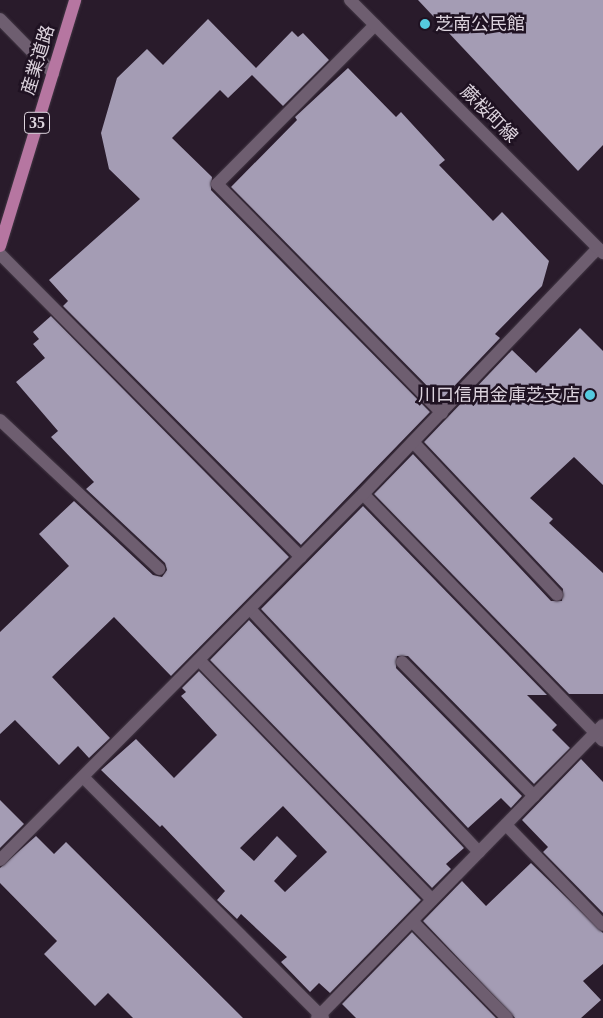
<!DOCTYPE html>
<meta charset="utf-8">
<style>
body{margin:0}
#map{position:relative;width:603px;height:1018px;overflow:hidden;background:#291b2b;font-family:"Times New Roman","Noto Sans JP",serif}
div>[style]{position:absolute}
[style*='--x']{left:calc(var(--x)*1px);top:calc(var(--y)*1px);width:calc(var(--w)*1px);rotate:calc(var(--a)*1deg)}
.building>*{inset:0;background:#a49cb4}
.roads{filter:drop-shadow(0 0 1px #423744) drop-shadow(0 0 1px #423744)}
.service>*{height:12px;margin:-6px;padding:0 6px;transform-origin:6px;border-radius:6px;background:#6e5e70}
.minor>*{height:12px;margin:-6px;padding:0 6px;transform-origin:6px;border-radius:6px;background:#6e5e70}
.secondary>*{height:12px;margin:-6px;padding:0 6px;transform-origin:6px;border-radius:6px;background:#6e5e70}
.primary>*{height:12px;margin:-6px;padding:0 6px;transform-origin:6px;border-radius:6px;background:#b676a1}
.dots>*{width:14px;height:14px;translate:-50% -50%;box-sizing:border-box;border:2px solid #1f1222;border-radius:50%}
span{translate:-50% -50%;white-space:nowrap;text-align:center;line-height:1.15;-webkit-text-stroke:5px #1f1222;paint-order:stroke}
.shield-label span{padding:1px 4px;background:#1f1222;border:1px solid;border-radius:4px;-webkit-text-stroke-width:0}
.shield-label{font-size:16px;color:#ddd4de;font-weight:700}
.poi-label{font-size:18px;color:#ddd4de}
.left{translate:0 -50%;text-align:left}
.right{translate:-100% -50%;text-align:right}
.street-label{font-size:18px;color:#ddd4de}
</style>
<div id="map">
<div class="building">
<div style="clip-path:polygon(418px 0,603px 0,603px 145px,578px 171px)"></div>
<div style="clip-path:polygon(208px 19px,256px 68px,292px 31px,298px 37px,303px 33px,329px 60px,283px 106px,252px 75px,228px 98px,220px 90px,172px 138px,212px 177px,211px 190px,430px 412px,301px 545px,63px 306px,68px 301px,49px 280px,140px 199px,109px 169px,101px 133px,117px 78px,147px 49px,163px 65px)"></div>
<div style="clip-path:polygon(348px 68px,396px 117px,401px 112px,445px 160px,439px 165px,493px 221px,502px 212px,549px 261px,542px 286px,495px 334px,500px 338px,441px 400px,231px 187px,297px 120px,295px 117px)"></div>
<div style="clip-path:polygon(51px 316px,289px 557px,171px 676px,114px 617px,52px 677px,110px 738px,89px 758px,78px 746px,59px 765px,15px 720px,0 734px,0 632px,69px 566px,39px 534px,74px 501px,153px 575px,162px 577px,167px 570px,165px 563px,86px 489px,94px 482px,51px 437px,58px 431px,16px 382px,45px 358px,33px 344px,39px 339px,33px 332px)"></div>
<div style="clip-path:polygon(580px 328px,603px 351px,603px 485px,574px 457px,530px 498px,553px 519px,549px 523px,603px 573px,603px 694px,569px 694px,374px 494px,413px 454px,551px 601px,562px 601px,563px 589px,424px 442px,512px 350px,536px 373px)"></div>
<div style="clip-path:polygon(363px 506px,547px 695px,527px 695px,557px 725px,552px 730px,570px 748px,534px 784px,408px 656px,397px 656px,396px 668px,522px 796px,511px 808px,501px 798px,468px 828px,261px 609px)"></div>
<div style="clip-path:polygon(249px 620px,464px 848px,446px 864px,451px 869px,432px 888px,210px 660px)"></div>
<div style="clip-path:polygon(evenodd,199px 671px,421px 900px,330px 993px,319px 983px,310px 992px,281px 962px,287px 957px,241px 914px,237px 919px,217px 900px,225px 891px,162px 825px,160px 827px,101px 770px,136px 739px,174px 778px,217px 735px,181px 696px,186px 692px,182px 688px,199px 671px,283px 806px,327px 852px,285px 892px,274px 881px,297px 856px,277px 836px,254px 861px,240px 848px,283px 806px)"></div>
<div style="clip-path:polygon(581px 759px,603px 782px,603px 913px,543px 852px,548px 847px,522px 820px)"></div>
<div style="clip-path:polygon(0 800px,24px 824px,0 848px)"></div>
<div style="clip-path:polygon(36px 836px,54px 854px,66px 842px,243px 1018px,133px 1018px,108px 993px,95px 1006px,44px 954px,57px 941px,0 883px,0 868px)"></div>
<div style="clip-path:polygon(531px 863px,603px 933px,603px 964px,583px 981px,601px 1000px,581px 1018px,515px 1018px,423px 921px,462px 881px,486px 906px)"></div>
<div style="clip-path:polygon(412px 932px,496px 1018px,356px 1018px,342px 1004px)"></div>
</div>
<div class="roads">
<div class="service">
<div style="--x:375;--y:25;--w:224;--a:134.8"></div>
<div style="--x:217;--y:184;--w:321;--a:45.5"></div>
<div style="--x:0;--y:420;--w:218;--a:43.1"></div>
<div style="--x:413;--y:442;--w:210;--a:46.7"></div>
<div style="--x:250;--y:609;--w:334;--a:46.7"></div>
<div style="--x:199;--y:660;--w:334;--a:45.8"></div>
<div style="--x:402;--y:662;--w:188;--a:45.4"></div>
<div style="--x:506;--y:825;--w:139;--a:45.9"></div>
<div style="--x:412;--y:921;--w:136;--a:45.6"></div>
</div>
<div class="minor">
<div style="--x:0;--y:19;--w:76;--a:45.5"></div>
<div style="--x:0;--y:254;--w:427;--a:45.2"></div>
<div style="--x:363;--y:494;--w:344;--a:45.8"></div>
<div style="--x:83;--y:777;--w:340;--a:45.1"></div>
<div style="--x:0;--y:860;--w:515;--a:-45.24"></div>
<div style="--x:363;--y:494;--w:340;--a:-46.3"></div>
<div style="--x:317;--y:1018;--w:409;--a:-45.7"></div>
</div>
<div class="secondary">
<div style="--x:350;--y:0;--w:358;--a:45"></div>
</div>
<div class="primary">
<div style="--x:0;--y:246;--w:257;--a:-73"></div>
</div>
</div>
<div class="dots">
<div style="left:425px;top:24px;background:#55cadf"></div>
<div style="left:590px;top:395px;background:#55cadf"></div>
</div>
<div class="shield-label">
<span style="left:37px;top:123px">35</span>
</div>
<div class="poi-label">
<span class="left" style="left:435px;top:24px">芝南公民館</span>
<span class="right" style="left:580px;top:395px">川口信用金庫芝支店</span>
</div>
<div class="street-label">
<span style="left:38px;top:60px;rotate:-73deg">産業道路</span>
<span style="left:489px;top:114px;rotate:45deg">蕨桜町線</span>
</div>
</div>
